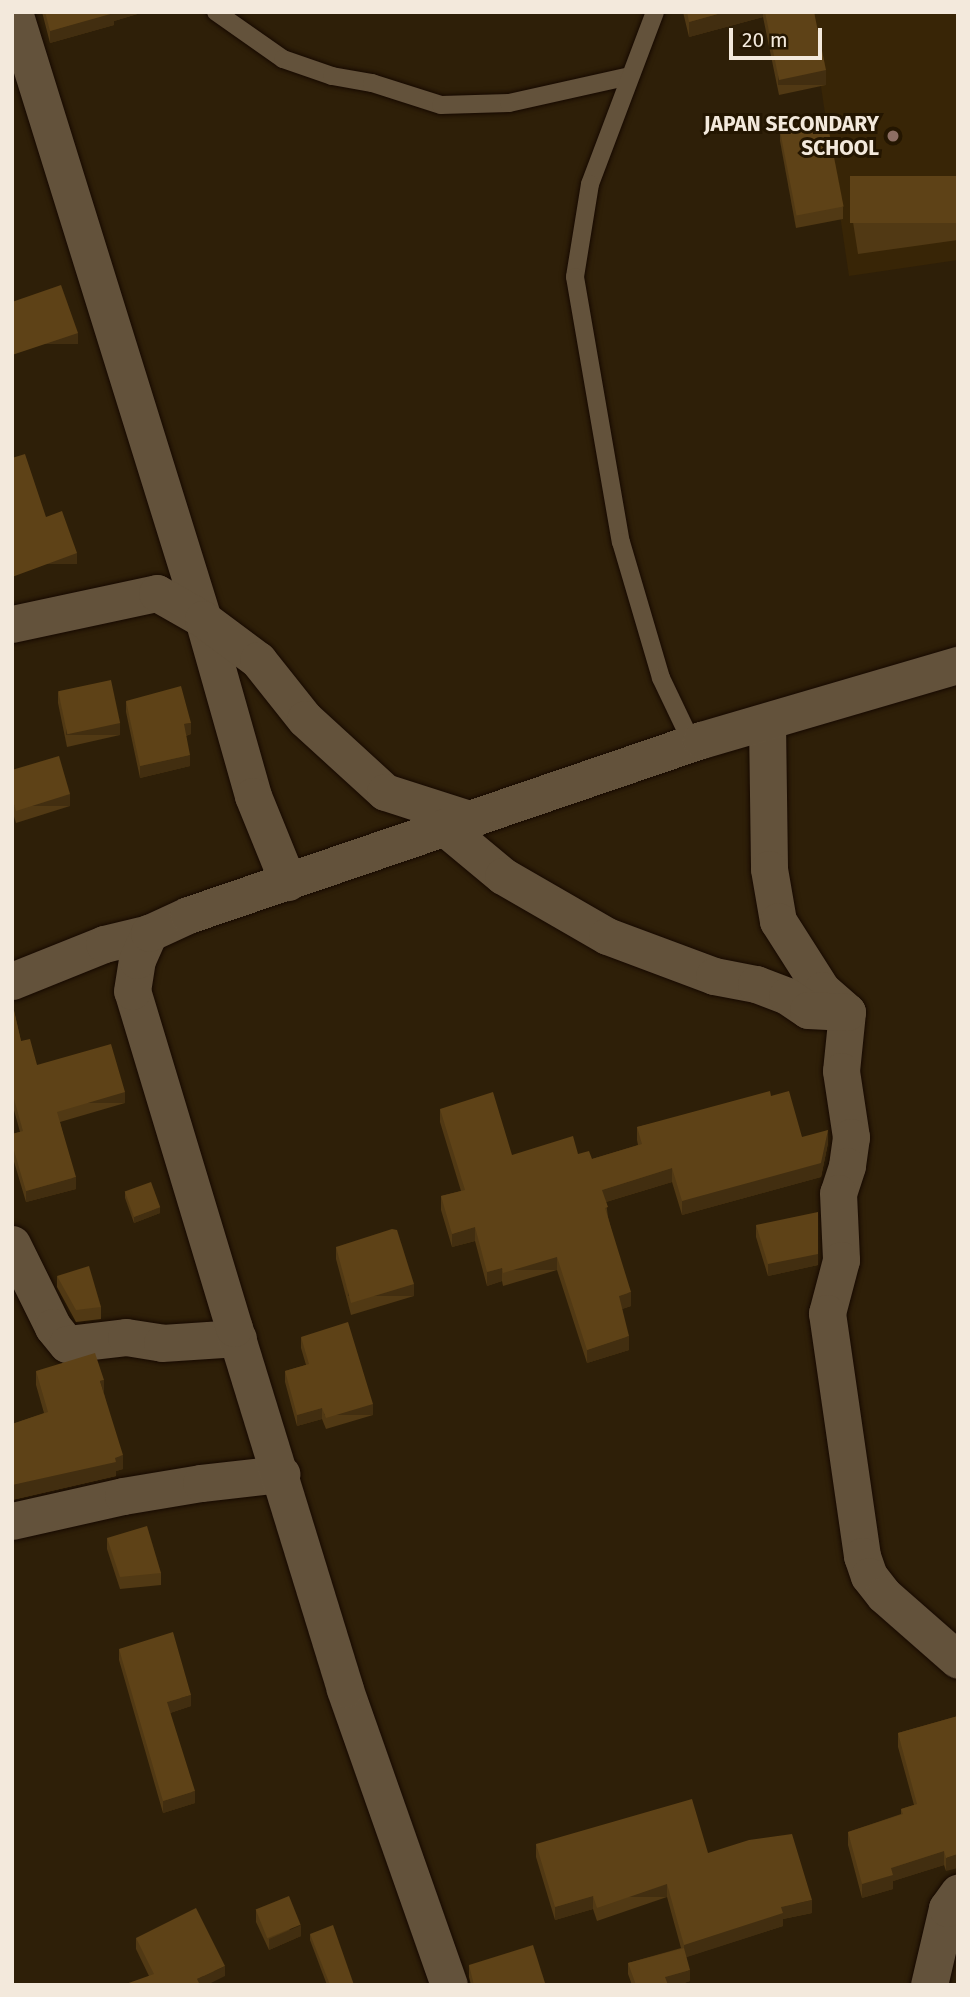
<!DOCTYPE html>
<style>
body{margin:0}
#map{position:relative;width:970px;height:1997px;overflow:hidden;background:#2e1f08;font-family:"Fira Sans",sans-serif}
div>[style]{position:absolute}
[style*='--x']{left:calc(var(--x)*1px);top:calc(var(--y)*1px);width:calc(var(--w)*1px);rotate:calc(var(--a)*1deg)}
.built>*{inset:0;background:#382506}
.roads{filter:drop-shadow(0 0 2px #160900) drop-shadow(0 0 2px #160900)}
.lane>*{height:18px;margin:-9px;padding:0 9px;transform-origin:9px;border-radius:9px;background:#63523b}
.street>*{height:37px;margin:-18.5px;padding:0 18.5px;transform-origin:18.5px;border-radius:18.5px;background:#63523b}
.wall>*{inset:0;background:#513914}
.shaded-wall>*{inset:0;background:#422e10;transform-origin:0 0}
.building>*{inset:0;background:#5e4217;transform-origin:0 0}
.dots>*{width:19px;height:19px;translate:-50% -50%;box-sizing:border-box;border:4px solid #241601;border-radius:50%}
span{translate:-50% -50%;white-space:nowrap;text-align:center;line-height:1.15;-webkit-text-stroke:6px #241601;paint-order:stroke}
.poi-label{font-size:21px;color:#f3e9dc;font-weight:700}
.right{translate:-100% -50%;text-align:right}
.frame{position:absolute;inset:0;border:14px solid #f3e9dc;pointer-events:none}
.scale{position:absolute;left:729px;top:28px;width:93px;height:32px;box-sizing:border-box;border:4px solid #f3e9dc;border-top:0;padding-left:9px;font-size:21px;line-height:24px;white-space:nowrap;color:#f3e9dc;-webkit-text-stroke:5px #241601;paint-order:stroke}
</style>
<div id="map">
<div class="built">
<div style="clip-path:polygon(810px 12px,958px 12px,958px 260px,849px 276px)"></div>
</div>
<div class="roads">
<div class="lane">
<div style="--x:216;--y:12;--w:82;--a:35"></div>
<div style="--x:283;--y:59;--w:52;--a:19.1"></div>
<div style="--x:332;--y:76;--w:41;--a:9.9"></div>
<div style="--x:372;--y:83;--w:72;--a:17.7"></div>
<div style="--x:441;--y:105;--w:68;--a:-1.7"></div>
<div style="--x:509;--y:103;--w:124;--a:-12.6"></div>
<div style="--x:655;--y:12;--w:184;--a:110.7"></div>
<div style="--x:590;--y:184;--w:94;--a:99.2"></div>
<div style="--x:575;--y:277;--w:269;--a:80.2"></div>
<div style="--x:621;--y:542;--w:142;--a:73.6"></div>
<div style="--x:661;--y:678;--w:72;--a:64.5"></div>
</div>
<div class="street">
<div style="--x:14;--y:12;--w:636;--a:72.71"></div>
<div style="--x:203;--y:619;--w:184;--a:74.2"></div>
<div style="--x:253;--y:796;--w:93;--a:67.9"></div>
<div style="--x:12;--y:624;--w:148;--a:-12.1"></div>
<div style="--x:157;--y:593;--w:53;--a:29.5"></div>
<div style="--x:203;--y:619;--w:69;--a:36.7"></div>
<div style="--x:258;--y:660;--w:75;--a:51.5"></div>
<div style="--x:305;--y:719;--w:108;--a:42.4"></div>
<div style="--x:385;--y:792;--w:91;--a:17.8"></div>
<div style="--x:767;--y:723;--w:146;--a:89.2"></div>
<div style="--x:769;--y:869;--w:53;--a:80.2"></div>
<div style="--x:778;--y:921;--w:82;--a:57.5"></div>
<div style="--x:822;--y:990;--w:33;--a:41"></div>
<div style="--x:847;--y:1012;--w:59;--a:95.8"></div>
<div style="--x:841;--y:1071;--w:67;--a:81.4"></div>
<div style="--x:851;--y:1137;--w:29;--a:98"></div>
<div style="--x:847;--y:1166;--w:28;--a:108"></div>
<div style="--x:838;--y:1193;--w:67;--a:87.4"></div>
<div style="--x:841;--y:1260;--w:55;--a:104.8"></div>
<div style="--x:827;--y:1313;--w:246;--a:81.8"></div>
<div style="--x:862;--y:1556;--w:21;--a:71"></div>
<div style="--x:869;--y:1576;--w:24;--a:52"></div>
<div style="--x:884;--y:1595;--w:98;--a:41.3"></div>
<div style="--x:444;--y:827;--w:77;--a:39.7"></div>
<div style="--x:503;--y:876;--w:120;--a:30"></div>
<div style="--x:607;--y:936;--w:114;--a:20.5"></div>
<div style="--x:714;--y:976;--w:43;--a:10.8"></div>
<div style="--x:756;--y:984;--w:33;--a:21"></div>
<div style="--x:787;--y:996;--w:25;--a:34"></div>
<div style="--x:808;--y:1010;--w:39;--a:3"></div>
<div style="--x:12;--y:981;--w:99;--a:-21.9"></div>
<div style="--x:104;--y:944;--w:46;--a:-13.7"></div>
<div style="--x:12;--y:1244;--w:93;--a:63.7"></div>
<div style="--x:53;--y:1327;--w:22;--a:51"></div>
<div style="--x:67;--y:1344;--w:59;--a:-6.8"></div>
<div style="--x:126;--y:1337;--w:36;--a:9"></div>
<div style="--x:162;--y:1343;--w:76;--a:-3.8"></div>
<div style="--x:12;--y:1521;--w:114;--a:-12.7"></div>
<div style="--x:123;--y:1496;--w:79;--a:-9.5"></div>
<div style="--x:201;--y:1483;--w:81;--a:-6.4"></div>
<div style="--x:449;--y:1985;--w:314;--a:-109.4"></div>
<div style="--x:345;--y:1689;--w:378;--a:-107.1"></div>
<div style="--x:234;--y:1328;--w:352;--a:-106.8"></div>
<div style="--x:132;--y:991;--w:31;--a:-81"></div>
<div style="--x:137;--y:960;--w:30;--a:-66"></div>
<div style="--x:149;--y:933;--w:43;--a:-24.8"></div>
<div style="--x:188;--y:915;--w:542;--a:-18.84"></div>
<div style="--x:701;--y:740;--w:268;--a:-16.3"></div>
<div style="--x:929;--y:1985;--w:79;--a:-76.8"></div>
<div style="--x:947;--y:1908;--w:19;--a:-54"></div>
</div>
</div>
<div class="wall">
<div style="clip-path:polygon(42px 12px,144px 12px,114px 21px,114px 25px,50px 43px)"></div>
<div style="clip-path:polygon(683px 12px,814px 12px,826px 85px,779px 95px,763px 17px,689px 37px)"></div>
<div style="clip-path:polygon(780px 129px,843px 207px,843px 219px,796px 228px,780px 141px)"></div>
<div style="clip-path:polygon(958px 176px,958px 240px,858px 254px,851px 209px,851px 192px)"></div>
<div style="clip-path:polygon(58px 692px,120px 735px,67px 747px,58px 703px)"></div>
<div style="clip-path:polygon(126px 701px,191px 734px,186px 736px,190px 766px,140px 778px,126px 712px)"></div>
<div style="clip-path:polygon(12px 770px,70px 806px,16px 823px,12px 810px)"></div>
<div style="clip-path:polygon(12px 1002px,21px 1041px,37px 1065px,125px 1103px,60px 1122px,76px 1189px,26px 1202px,12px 1155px,12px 1134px,20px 1132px,12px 1103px)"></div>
<div style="clip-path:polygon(771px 1096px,802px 1137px,828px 1143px,821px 1177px,682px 1215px,672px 1182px,606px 1202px,608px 1217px,631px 1306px,622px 1309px,629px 1350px,587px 1363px,557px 1270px,503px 1286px,502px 1281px,487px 1286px,475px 1241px,452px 1247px,441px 1210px,441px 1196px,461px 1191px,440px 1122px,440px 1109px,512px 1155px,578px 1154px,592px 1159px,638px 1145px,637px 1140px,637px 1127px)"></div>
<div style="clip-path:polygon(125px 1192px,160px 1213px,134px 1223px,125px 1198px)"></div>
<div style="clip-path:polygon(756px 1225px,818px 1265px,768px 1276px,756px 1237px)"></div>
<div style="clip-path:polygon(336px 1247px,414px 1296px,351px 1315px,336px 1259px)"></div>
<div style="clip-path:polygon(57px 1276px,101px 1307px,101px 1319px,76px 1322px,57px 1287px)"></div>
<div style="clip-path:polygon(301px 1337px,373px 1415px,326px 1429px,322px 1419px,297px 1426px,285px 1382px,285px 1371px,306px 1365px,301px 1348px)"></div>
<div style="clip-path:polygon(36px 1371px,104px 1394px,123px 1469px,116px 1471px,116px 1476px,12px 1500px,12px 1424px,44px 1413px,36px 1385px)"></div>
<div style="clip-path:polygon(107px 1538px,161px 1573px,161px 1585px,120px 1589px,107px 1549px)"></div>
<div style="clip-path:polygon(119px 1649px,191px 1706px,170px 1713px,195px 1803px,163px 1813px,119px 1660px)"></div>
<div style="clip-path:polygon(958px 1716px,946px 1871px,944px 1865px,893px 1881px,893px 1889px,862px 1898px,848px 1845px,848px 1832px,901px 1814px,901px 1809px,914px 1805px,898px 1747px,898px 1733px)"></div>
<div style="clip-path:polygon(536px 1844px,708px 1853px,812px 1913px,783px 1919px,783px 1926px,686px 1957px,690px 1981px,678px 1985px,632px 1985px,628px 1974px,628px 1963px,681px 1948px,667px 1897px,597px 1921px,593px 1909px,555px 1920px,536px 1857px)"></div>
<div style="clip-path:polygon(256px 1910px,301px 1936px,269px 1950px,256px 1922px)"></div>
<div style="clip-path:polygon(310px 1934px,354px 1985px,327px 1985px,310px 1940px)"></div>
<div style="clip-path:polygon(136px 1938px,225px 1976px,149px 1976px,136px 1949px)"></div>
<div style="clip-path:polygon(469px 1965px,545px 1985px,471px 1985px,469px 1977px)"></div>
</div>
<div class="shaded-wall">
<div style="clip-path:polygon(113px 12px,144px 12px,114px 21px,114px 25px,50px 43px,50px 31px)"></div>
<div style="clip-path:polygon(725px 12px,763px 12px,763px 17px,689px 37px,689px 22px)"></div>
<div style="left:826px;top:70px;width:15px;height:48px;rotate:90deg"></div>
<div style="left:78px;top:333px;width:11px;height:70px;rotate:90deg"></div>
<div style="left:77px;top:553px;width:11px;height:69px;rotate:90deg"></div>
<div style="left:120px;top:723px;width:12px;height:54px;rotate:90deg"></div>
<div style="clip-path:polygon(191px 723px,191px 734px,184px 736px,184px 724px)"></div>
<div style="clip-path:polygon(190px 755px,190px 766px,140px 778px,140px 766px)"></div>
<div style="left:70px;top:794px;width:12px;height:57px;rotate:90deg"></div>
<div style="left:125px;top:1092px;width:11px;height:71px;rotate:90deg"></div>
<div style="clip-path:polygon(828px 1130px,828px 1143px,821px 1177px,682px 1215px,682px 1201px)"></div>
<div style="clip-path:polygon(672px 1168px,672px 1182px,602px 1203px,602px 1190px)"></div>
<div style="clip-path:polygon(76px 1177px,76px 1189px,26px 1202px,26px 1191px)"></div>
<div style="clip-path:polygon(160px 1207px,160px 1213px,134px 1223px,134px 1217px)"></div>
<div style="clip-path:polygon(818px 1212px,818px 1265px,768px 1276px,768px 1264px)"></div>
<div style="clip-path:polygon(475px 1227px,475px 1241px,452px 1247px,452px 1234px)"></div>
<div style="left:557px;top:1257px;width:13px;height:56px;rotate:90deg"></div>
<div style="clip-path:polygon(502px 1268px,502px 1281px,487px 1286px,487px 1272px)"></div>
<div style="left:414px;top:1284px;width:12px;height:66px;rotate:90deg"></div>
<div style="clip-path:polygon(631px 1292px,631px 1306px,619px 1310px,619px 1296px)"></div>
<div style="clip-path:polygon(629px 1336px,629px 1350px,587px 1363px,587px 1350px)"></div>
<div style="clip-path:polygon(104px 1380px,104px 1394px,100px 1381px)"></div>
<div style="left:373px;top:1404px;width:11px;height:49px;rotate:90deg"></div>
<div style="clip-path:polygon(322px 1408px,322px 1419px,297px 1426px,297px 1415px)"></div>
<div style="clip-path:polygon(123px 1455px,123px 1469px,116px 1471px,116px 1476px,12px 1500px,12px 1485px)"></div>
<div style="clip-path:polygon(191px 1695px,191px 1706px,167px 1714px,167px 1702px)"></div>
<div style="clip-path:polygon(195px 1791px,195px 1803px,163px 1813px,163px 1801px)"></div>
<div style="clip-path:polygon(944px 1851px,944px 1865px,893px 1881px,893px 1889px,862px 1898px,862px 1884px,891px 1868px)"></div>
<div style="clip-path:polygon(958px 1854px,958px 1868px,946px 1871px,946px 1858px)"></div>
<div style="left:667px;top:1884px;width:13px;height:74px;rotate:90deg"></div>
<div style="clip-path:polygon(593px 1896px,593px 1909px,555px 1920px,555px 1907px)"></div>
<div style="clip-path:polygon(812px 1900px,812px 1913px,783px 1919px,783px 1926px,684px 1958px,684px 1945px,781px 1907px)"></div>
<div style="clip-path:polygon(301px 1925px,301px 1936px,269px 1950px,269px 1939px)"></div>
<div style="clip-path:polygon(225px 1966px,225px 1976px,207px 1985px,197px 1985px,197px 1979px)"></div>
<div style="clip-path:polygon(690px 1970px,690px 1981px,678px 1985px,665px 1985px,665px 1977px)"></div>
</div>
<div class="building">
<div style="clip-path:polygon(45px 12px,113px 12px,114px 13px,50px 31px)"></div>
<div style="clip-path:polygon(687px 12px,725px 12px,689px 22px)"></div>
<div style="clip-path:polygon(765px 12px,814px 12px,826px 70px,779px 80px)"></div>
<div style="left:827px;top:121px;width:87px;height:48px;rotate:79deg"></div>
<div style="left:958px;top:176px;width:47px;height:108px;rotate:90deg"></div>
<div style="clip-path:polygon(61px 285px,78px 333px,12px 355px,12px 302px)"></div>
<div style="clip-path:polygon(25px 454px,46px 517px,62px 511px,77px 553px,12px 577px,12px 458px)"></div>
<div style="left:111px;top:680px;width:44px;height:54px;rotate:78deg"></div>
<div style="clip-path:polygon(181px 686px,191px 723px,184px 724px,190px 755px,140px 766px,126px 701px)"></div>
<div style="clip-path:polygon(59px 756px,70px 794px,16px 811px,12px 798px,12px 770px)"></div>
<div style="clip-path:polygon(12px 1002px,21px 1041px,30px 1039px,37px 1065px,111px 1044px,125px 1092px,57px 1112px,76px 1177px,26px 1191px,12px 1144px,12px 1134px,23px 1131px,12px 1092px)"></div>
<div style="clip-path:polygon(770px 1091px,771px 1096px,789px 1091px,802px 1137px,828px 1130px,821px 1163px,682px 1201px,672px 1168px,602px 1190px,608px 1207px,605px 1208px,631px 1292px,619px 1296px,629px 1336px,587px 1350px,557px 1257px,503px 1273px,502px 1268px,487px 1272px,475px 1227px,452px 1234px,441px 1196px,465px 1190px,440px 1109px,493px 1092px,512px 1155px,573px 1136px,578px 1154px,589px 1151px,592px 1159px,642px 1144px,637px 1127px)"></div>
<div style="left:151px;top:1182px;width:27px;height:28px;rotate:70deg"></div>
<div style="clip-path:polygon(818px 1212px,818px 1254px,768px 1264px,756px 1225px)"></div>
<div style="clip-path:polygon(392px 1229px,397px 1230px,414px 1284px,351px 1303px,336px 1247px)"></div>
<div style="clip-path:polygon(89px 1266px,101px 1307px,76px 1310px,57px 1276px)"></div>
<div style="clip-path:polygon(348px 1322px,373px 1404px,326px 1418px,322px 1408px,297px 1415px,285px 1371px,309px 1364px,301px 1337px)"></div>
<div style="clip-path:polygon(95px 1353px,104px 1380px,100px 1381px,123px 1455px,115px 1458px,116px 1462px,12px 1485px,12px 1424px,48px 1412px,36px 1371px)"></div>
<div style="clip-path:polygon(147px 1526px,161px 1573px,120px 1577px,107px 1538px)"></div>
<div style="clip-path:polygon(173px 1632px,191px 1695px,167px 1702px,195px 1791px,163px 1801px,119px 1649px)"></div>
<div style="clip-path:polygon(958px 1716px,958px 1854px,946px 1858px,944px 1851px,891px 1868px,893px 1875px,862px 1884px,848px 1832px,903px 1814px,901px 1809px,917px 1804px,898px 1733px)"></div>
<div style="clip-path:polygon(692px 1799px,708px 1853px,749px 1840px,792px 1834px,812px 1900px,781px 1907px,783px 1913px,684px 1945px,667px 1884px,597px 1908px,593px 1896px,555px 1907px,536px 1844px)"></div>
<div style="left:289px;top:1896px;width:31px;height:36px;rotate:68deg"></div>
<div style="clip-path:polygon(196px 1908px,225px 1966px,197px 1979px,200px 1985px,123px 1985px,154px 1974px,136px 1938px)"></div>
<div style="clip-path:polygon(333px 1925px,354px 1985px,330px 1985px,310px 1934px)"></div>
<div style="clip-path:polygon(533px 1945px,545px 1983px,537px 1985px,474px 1985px,469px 1965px)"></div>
<div style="clip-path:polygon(684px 1948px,690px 1970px,665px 1977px,668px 1985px,636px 1985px,628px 1963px)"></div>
</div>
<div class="dots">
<div style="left:893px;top:136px;background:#8d6e63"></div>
</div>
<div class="poi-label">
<span class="right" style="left:879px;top:136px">JAPAN SECONDARY<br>SCHOOL</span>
</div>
<div class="frame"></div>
<div class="scale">20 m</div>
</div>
